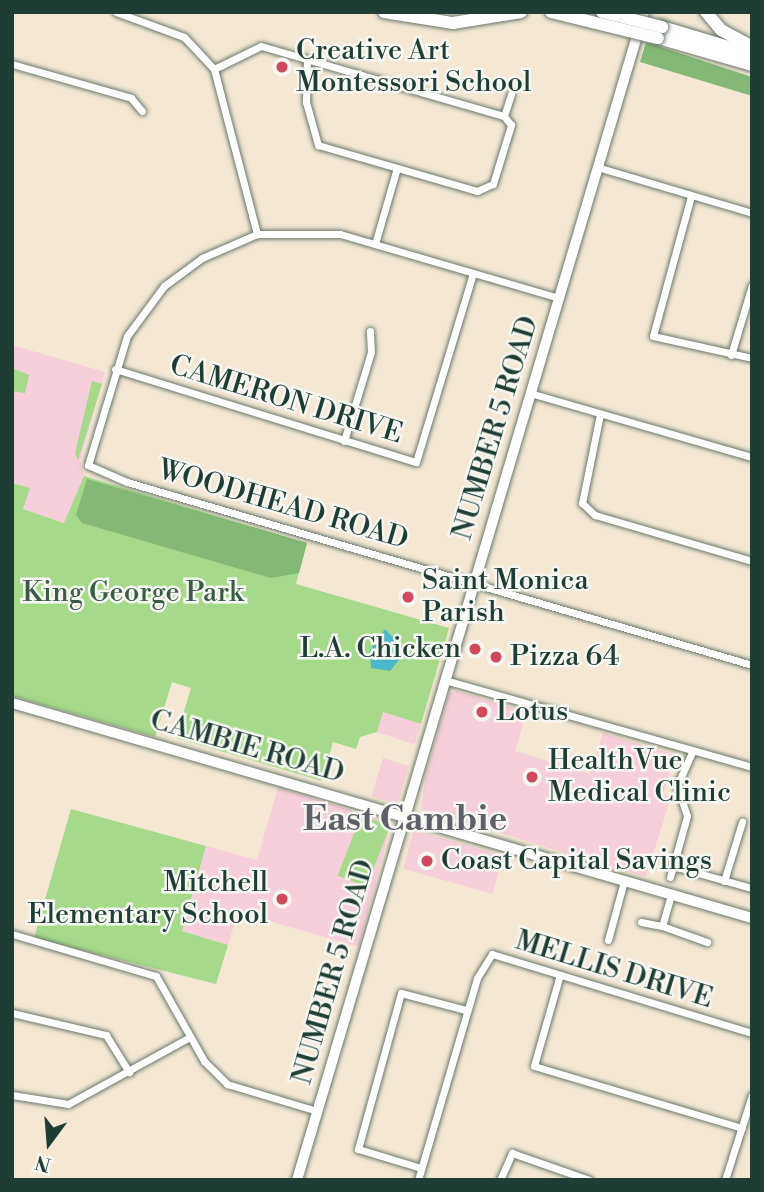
<!DOCTYPE html>
<style>
body{margin:0}
#map{position:relative;width:764px;height:1192px;overflow:hidden;background:#f4e8d5;font-family:"Libre Bodoni",serif}
div>[style]{position:absolute}
[style*='--x']{left:calc(var(--x)*1px);top:calc(var(--y)*1px);width:calc(var(--w)*1px);rotate:calc(var(--a)*1deg)}
.built>*{inset:0;background:#f5cfd9;transform-origin:0 0}
.green>*{inset:0;background:#a6d989;transform-origin:0 0}
.forest>*{inset:0;background:#84b975}
.water>*{inset:0;background:#4db8ca}
.roads{filter:drop-shadow(0 0 2px #6a796c) drop-shadow(0 0 2px #6a796c)}
.minor>*{height:7px;margin:-3.5px;padding:0 3.5px;transform-origin:3.5px;border-radius:3.5px;background:#fff}
.secondary>*{height:10px;margin:-5px;padding:0 5px;transform-origin:5px;border-radius:5px;background:#fff}
.motorway>*{height:12px;margin:-6px;padding:0 6px;transform-origin:6px;border-radius:6px;background:#fff}
.bridges{filter:drop-shadow(0 0 2px #6a796c) drop-shadow(0 0 2px #6a796c)}
.motorway-bridge>*{height:12px;margin:-6px;padding:0 6px;transform-origin:6px;border-radius:6px;background:#fff}
.dots>*{width:19px;height:19px;translate:-50% -50%;box-sizing:border-box;border:4px solid #f6f6f2;border-radius:50%}
span{translate:-50% -50%;white-space:nowrap;text-align:center;line-height:1.15;-webkit-text-stroke:5px #f6f6f2;paint-order:stroke}
.poi-label{font-size:28px;color:#1f3d34}
.left{translate:0 -50%;text-align:left}
.right{translate:-100% -50%;text-align:right}
.street-label{font-size:28px;color:#1f3d34}
.park-label{font-size:28px;color:#3a5c45}
.district-label{font-size:35px;color:#5e606a;font-weight:700}
.frame{position:absolute;inset:0;border:14px solid #1f3d34;pointer-events:none}
.north{position:absolute;left:14px;top:1108px;width:70px;height:70px;-webkit-text-stroke:5px #f6f6f2;paint-order:stroke;rotate:196deg;font-size:19px;font-weight:700;line-height:28px;text-align:center;color:#1f3d34}
.north::after{content:'';display:block;margin:auto;width:24px;height:32px;background:#1f3d34;clip-path:polygon(50% 0,100% 100%,50% 72%,0 100%)}
</style>
<div id="map">
<div class="built">
<div style="clip-path:polygon(12px 345px,105px 372px,80px 460px,84px 476px,65px 523px,23px 509px,29px 488px,12px 483px)"></div>
<div style="clip-path:polygon(456px 691px,527px 712px,515px 751px,590px 774px,603px 733px,675px 755px,663px 795px,671px 797px,646px 877px,421px 809px,426px 773px,449px 693px)"></div>
<div style="left:383px;top:712px;width:40px;height:21px;rotate:18deg"></div>
<div style="left:383px;top:758px;width:27px;height:40px;rotate:17deg"></div>
<div style="clip-path:polygon(278px 787px,391px 823px,359px 947px,238px 912px,228px 945px,182px 931px,206px 846px,257px 860px)"></div>
<div style="left:414px;top:830px;width:93px;height:40px;rotate:16deg"></div>
</div>
<div class="green">
<div style="clip-path:polygon(12px 368px,29px 375px,25px 393px,12px 391px)"></div>
<div style="clip-path:polygon(92px 381px,102px 384px,78px 460px,75px 453px)"></div>
<div style="clip-path:polygon(84px 476px,307px 543px,296px 584px,449px 628px,421px 724px,383px 712px,377px 732px,360px 737px,356px 749px,333px 742px,322px 781px,176px 738px,191px 688px,172px 682px,155px 737px,12px 696px,12px 483px,30px 488px,23px 509px,64px 523px)"></div>
<div style="clip-path:polygon(71px 809px,206px 846px,182px 931px,228px 945px,216px 984px,34px 938px)"></div>
<div style="left:361px;top:815px;width:31px;height:65px;rotate:21deg"></div>
</div>
<div class="forest">
<div style="clip-path:polygon(646px 42px,752px 77px,752px 96px,640px 62px)"></div>
<div style="clip-path:polygon(87px 479px,307px 543px,299px 573px,271px 578px,82px 523px,76px 515px)"></div>
</div>
<div class="water">
<div style="clip-path:polygon(385px 629px,406px 651px,390px 671px,371px 668px,370px 650px)"></div>
</div>
<div class="roads">
<div class="minor">
<div style="--x:116;--y:12;--w:72;--a:20.2"></div>
<div style="--x:184;--y:37;--w:44;--a:46.8"></div>
<div style="--x:214;--y:69;--w:171;--a:75.4"></div>
<div style="--x:307;--y:60;--w:42;--a:91.4"></div>
<div style="--x:306;--y:102;--w:45;--a:74.4"></div>
<div style="--x:318;--y:145;--w:166;--a:16.1"></div>
<div style="--x:477;--y:191;--w:17;--a:-24"></div>
<div style="--x:493;--y:184;--w:62;--a:-73"></div>
<div style="--x:511;--y:125;--w:11;--a:-128"></div>
<div style="--x:12;--y:64;--w:124;--a:15.9"></div>
<div style="--x:131;--y:98;--w:17;--a:50"></div>
<div style="--x:214;--y:69;--w:52;--a:-26.1"></div>
<div style="--x:261;--y:46;--w:253;--a:16.1"></div>
<div style="--x:504;--y:116;--w:23;--a:-72"></div>
<div style="--x:597;--y:167;--w:162;--a:16.5"></div>
<div style="--x:691;--y:196;--w:145;--a:105.2"></div>
<div style="--x:653;--y:336;--w:101;--a:12.5"></div>
<div style="--x:375;--y:244;--w:79;--a:-73.9"></div>
<div style="--x:559;--y:298;--w:228;--a:-163.7"></div>
<div style="--x:340;--y:234;--w:83;--a:180"></div>
<div style="--x:257;--y:234;--w:60;--a:156.4"></div>
<div style="--x:202;--y:258;--w:47;--a:143.6"></div>
<div style="--x:164;--y:286;--w:62;--a:126.5"></div>
<div style="--x:127;--y:336;--w:135;--a:106.8"></div>
<div style="--x:88;--y:465;--w:43;--a:23.6"></div>
<div style="--x:127;--y:482;--w:651;--a:16.32"></div>
<div style="--x:731;--y:355;--w:73;--a:-73.3"></div>
<div style="--x:115;--y:369;--w:315;--a:17.2"></div>
<div style="--x:416;--y:462;--w:197;--a:-73.2"></div>
<div style="--x:530;--y:393;--w:231;--a:16.1"></div>
<div style="--x:600;--y:414;--w:91;--a:101.4"></div>
<div style="--x:582;--y:503;--w:18;--a:43"></div>
<div style="--x:595;--y:515;--w:164;--a:16.3"></div>
<div style="--x:344;--y:441;--w:93;--a:-73.1"></div>
<div style="--x:371;--y:352;--w:21;--a:-93"></div>
<div style="--x:445;--y:680;--w:319;--a:15.8"></div>
<div style="--x:673;--y:866;--w:82;--a:15.6"></div>
<div style="--x:670;--y:877;--w:63;--a:-74.4"></div>
<div style="--x:687;--y:816;--w:32;--a:-108"></div>
<div style="--x:677;--y:786;--w:37;--a:-66"></div>
<div style="--x:724;--y:881;--w:62;--a:-73"></div>
<div style="--x:671;--y:895;--w:32;--a:106"></div>
<div style="--x:662;--y:926;--w:48;--a:19.6"></div>
<div style="--x:641;--y:922;--w:21;--a:11"></div>
<div style="--x:12;--y:934;--w:150;--a:16.3"></div>
<div style="--x:156;--y:976;--w:98;--a:60.5"></div>
<div style="--x:204;--y:1061;--w:33;--a:45"></div>
<div style="--x:227;--y:1084;--w:94;--a:16.7"></div>
<div style="--x:608;--y:940;--w:61;--a:-74.8"></div>
<div style="--x:559;--y:978;--w:91;--a:105.9"></div>
<div style="--x:534;--y:1066;--w:217;--a:16.6"></div>
<div style="--x:12;--y:1013;--w:97;--a:13.2"></div>
<div style="--x:106;--y:1035;--w:44;--a:58.1"></div>
<div style="--x:12;--y:1095;--w:57;--a:9.1"></div>
<div style="--x:68;--y:1104;--w:139;--a:-28.8"></div>
<div style="--x:421;--y:1168;--w:66;--a:-163.2"></div>
<div style="--x:358;--y:1149;--w:162;--a:-74.6"></div>
<div style="--x:401;--y:993;--w:67;--a:14.7"></div>
<div style="--x:418;--y:1180;--w:210;--a:-73.7"></div>
<div style="--x:477;--y:978;--w:28;--a:-58"></div>
<div style="--x:492;--y:954;--w:272;--a:16.9"></div>
<div style="--x:500;--y:1180;--w:30;--a:-66"></div>
<div style="--x:512;--y:1153;--w:82;--a:19.3"></div>
<div style="--x:725;--y:1180;--w:89;--a:-72.4"></div>
</div>
<div class="secondary">
<div style="--x:12;--y:703;--w:771;--a:16.2"></div>
<div style="--x:297;--y:1180;--w:1218;--a:-73.45"></div>
</div>
<div class="motorway">
<div style="--x:384;--y:12;--w:70;--a:9.1"></div>
<div style="--x:453;--y:23;--w:69;--a:-9.2"></div>
<div style="--x:706;--y:12;--w:23;--a:50"></div>
<div style="--x:721;--y:30;--w:34;--a:28"></div>
<div style="--x:662;--y:27;--w:94;--a:16.7"></div>
<div style="--x:658;--y:38;--w:98;--a:16"></div>
</div>
</div>
<div class="bridges">
<div class="motorway-bridge">
<div style="--x:551;--y:12;--w:110;--a:13.7"></div>
<div style="--x:602;--y:12;--w:62;--a:14"></div>
</div>
</div>
<div class="dots">
<div style="left:282px;top:67px;background:#d1495b"></div>
<div style="left:408px;top:597px;background:#d1495b"></div>
<div style="left:475px;top:649px;background:#d1495b"></div>
<div style="left:496px;top:657px;background:#d1495b"></div>
<div style="left:482px;top:712px;background:#d1495b"></div>
<div style="left:532px;top:777px;background:#d1495b"></div>
<div style="left:427px;top:861px;background:#d1495b"></div>
<div style="left:282px;top:899px;background:#d1495b"></div>
</div>
<div class="poi-label">
<span class="left" style="left:296px;top:67px">Creative Art<br>Montessori School</span>
<span class="left" style="left:422px;top:597px">Saint Monica<br>Parish</span>
<span class="right" style="left:461px;top:649px">L.A. Chicken</span>
<span class="left" style="left:510px;top:657px">Pizza 64</span>
<span class="left" style="left:496px;top:712px">Lotus</span>
<span class="left" style="left:548px;top:777px">HealthVue<br>Medical Clinic</span>
<span class="left" style="left:441px;top:861px">Coast Capital Savings</span>
<span class="right" style="left:268px;top:899px">Mitchell<br>Elementary School</span>
</div>
<div class="street-label">
<span style="left:286px;top:400px;rotate:17deg">CAMERON DRIVE</span>
<span style="left:496px;top:428px;rotate:-73deg">NUMBER 5 ROAD</span>
<span style="left:283px;top:505px;rotate:16deg">WOODHEAD ROAD</span>
<span style="left:247px;top:747px;rotate:16deg">CAMBIE ROAD</span>
<span style="left:614px;top:970px;rotate:17deg">MELLIS DRIVE</span>
<span style="left:334px;top:972px;rotate:-74deg">NUMBER 5 ROAD</span>
</div>
<div class="park-label">
<span style="left:133px;top:593px">King George Park</span>
</div>
<div class="district-label">
<span style="left:405px;top:820px">East Cambie</span>
</div>
<div class="frame"></div>
<div class="north">N</div>
</div>
